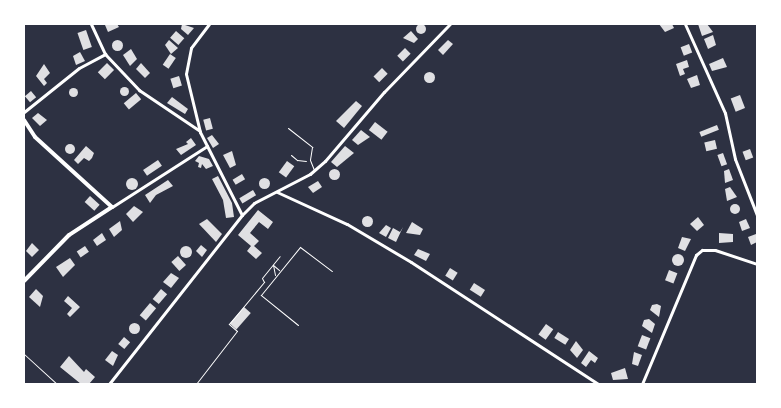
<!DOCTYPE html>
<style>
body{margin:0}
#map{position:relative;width:781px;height:408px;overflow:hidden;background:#2d3142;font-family:"Roboto Serif",serif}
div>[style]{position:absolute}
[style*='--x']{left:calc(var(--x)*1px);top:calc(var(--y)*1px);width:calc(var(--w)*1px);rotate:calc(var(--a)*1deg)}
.building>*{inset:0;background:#e0e0e3;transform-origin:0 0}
.round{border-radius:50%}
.path>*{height:1px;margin:-0.5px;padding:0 0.5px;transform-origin:0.5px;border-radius:0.5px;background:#fff}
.service>*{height:1px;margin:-0.5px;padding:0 0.5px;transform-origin:0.5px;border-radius:0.5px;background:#fff}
.minor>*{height:3px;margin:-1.5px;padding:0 1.5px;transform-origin:1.5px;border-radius:1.5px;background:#fff}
.tertiary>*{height:4px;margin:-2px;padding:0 2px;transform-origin:2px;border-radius:2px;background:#fff}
span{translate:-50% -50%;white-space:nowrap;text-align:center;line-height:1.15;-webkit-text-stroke:4.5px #fff;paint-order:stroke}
.frame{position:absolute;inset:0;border:25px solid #fff;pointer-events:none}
</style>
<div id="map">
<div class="building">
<div style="clip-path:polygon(117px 24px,119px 27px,108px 32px,105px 25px)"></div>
<div style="clip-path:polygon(182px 24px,194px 28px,188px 35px,181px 29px)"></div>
<div style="clip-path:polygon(659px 24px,672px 24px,674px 28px,665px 32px)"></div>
<div style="clip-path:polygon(698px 24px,707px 24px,713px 32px,702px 36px)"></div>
<div class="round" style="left:416px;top:24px;width:10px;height:10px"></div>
<div style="left:86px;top:30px;width:18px;height:9px;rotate:71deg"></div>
<div style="left:176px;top:31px;width:11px;height:9px;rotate:41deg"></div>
<div style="clip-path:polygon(411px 31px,418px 39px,414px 43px,403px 38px)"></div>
<div style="clip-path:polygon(713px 35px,716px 45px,708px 49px,704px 39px)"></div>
<div class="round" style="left:111.5px;top:39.5px;width:11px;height:11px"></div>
<div style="clip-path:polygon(169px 40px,178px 48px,171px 54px,165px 45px)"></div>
<div style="clip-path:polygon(448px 40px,453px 44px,443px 55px,438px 50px)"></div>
<div style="left:689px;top:44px;width:9px;height:9px;rotate:69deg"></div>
<div style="left:405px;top:48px;width:8px;height:11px;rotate:45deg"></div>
<div style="clip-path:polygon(131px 49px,137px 59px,130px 66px,123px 55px)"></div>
<div style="clip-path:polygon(80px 52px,85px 61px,76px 65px,73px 56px)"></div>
<div style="left:170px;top:54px;width:7px;height:13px;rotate:34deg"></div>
<div style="clip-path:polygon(723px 58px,727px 67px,712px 71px,709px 64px)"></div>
<div style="clip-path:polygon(687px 60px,689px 67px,683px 69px,685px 74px,680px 76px,676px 64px)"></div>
<div style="left:107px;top:63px;width:10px;height:13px;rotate:45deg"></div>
<div style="clip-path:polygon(141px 63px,150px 73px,145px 78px,136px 69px)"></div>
<div style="clip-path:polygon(44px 64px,50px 73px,44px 79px,47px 83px,44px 86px,36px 76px)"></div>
<div style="left:382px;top:68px;width:8px;height:12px;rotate:45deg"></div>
<div class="round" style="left:423.5px;top:71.5px;width:11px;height:11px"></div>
<div style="clip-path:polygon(697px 75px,700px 85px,691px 88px,687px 79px)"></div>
<div style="left:179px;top:76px;width:10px;height:9px;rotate:73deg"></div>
<div class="round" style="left:119.5px;top:86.5px;width:9px;height:9px"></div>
<div class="round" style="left:68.5px;top:87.5px;width:9px;height:9px"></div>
<div style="left:31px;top:91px;width:8px;height:8px;rotate:50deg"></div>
<div style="left:136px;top:93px;width:8px;height:16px;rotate:50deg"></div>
<div style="left:740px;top:95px;width:14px;height:10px;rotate:69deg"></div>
<div style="clip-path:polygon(172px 97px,188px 109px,185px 114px,167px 103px)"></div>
<div style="clip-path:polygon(356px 101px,362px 106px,344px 128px,336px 121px)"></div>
<div style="clip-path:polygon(38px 113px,47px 120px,40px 126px,32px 118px)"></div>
<div style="left:210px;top:118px;width:11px;height:7px;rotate:75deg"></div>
<div style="left:375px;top:122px;width:16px;height:10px;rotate:38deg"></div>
<div style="left:717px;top:125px;width:5px;height:19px;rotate:68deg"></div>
<div style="clip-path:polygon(361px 130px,370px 137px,358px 145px,352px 140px)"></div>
<div style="clip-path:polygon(212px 135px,219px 144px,213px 148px,207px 138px)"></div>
<div style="clip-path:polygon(191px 138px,196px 145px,181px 155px,176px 149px,188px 144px,186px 142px)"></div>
<div style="left:715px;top:140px;width:9px;height:11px;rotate:77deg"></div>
<div class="round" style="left:65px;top:144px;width:10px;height:10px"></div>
<div style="clip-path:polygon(86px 146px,94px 153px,92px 158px,89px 161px,84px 158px,78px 164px,74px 160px)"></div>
<div style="clip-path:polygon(345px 146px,354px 153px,337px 167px,331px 162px)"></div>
<div style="left:750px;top:149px;width:9px;height:8px;rotate:69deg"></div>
<div style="clip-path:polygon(232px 151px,236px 165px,230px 168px,223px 155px)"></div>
<div style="left:723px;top:153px;width:12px;height:6px;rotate:70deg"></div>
<div style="clip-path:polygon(199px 156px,209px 159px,213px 166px,206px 169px,202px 164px,201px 168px,198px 167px,199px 163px,195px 161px)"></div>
<div style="left:158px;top:160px;width:7px;height:18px;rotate:56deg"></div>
<div style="left:287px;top:161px;width:9px;height:14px;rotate:36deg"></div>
<div class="round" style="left:328.5px;top:168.5px;width:11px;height:11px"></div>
<div style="clip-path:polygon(729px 169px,733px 180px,725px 183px,724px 171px)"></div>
<div style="left:242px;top:174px;width:6px;height:11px;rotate:59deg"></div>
<div style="clip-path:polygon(218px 176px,232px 203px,234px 217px,226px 218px,223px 200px,212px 179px)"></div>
<div class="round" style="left:258.5px;top:177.5px;width:11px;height:11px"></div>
<div class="round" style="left:126px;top:178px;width:12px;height:12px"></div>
<div style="clip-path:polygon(168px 180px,173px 186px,156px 195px,150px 203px,145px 195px)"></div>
<div style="clip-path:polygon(318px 181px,322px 187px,313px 193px,308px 187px)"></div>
<div style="clip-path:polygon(730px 187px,737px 197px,727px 201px,725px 189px)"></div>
<div style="left:253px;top:190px;width:6px;height:16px;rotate:59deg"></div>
<div style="left:90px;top:196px;width:13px;height:8px;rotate:42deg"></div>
<div class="round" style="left:730px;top:204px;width:10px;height:10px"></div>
<div style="clip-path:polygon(134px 206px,143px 212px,133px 222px,126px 214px)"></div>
<div style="clip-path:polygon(258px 210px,273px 222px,268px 229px,259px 222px,250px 233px,259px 241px,254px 246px,262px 253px,256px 259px,247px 251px,251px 246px,238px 235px)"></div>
<div class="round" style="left:361.5px;top:215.5px;width:11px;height:11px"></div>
<div style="clip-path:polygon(698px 217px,704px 225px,697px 231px,690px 224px)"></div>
<div style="clip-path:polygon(207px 219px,222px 234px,216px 242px,199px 224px)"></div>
<div style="clip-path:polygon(746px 219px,750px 228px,742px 231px,739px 222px)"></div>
<div style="clip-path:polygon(120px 221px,122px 230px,114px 237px,109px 229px)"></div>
<div style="clip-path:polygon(412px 222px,423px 229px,420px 235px,406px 233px)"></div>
<div style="clip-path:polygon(386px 225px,391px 228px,386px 237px,379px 233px)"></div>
<div style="clip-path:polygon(403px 227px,396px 242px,388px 238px,393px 228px,400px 232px)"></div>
<div style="clip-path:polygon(102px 233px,106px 240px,97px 246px,93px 240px)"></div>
<div style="clip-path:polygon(719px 233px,733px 234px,733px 242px,719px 243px)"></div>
<div style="clip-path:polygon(756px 234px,757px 242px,751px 245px,748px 237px)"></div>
<div style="clip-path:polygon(682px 237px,691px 239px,685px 251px,678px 248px)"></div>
<div style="clip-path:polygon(32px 243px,39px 250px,32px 257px,26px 251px)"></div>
<div style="clip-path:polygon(201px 245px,207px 250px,202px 257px,196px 251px)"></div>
<div style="left:85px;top:246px;width:7px;height:10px;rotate:56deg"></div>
<div class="round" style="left:180px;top:246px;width:12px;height:12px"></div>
<div style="clip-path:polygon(418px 249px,430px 254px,426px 261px,414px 255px)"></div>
<div class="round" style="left:672px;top:254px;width:12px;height:12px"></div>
<div style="left:178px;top:256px;width:12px;height:9px;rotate:48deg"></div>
<div style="clip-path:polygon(70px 258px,75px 265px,63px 277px,56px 267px)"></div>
<div style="left:450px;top:268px;width:9px;height:9px;rotate:32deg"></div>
<div style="left:669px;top:270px;width:9px;height:11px;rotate:21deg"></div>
<div style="clip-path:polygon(171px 273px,179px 278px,171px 288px,163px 282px)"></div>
<div style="left:474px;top:283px;width:13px;height:8px;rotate:32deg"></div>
<div style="clip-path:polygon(36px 289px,43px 296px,40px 307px,29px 297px)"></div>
<div style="left:161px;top:289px;width:8px;height:13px;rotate:40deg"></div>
<div style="clip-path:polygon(68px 296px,80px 307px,70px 317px,67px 314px,72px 308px,64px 301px)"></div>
<div style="left:150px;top:303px;width:8px;height:16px;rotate:40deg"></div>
<div style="clip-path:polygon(657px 304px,661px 306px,659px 317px,650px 310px,652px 305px)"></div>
<div style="left:244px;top:307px;width:9px;height:22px;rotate:41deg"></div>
<div style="clip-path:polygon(649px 319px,655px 324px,652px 333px,642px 326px,644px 320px)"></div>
<div class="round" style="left:128.5px;top:322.5px;width:11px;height:11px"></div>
<div style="left:546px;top:324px;width:9px;height:13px;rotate:36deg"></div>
<div style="left:558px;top:332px;width:13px;height:7px;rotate:32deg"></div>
<div style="left:642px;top:335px;width:9px;height:12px;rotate:21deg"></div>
<div style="left:124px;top:337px;width:8px;height:9px;rotate:40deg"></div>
<div style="clip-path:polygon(576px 341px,583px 350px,577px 358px,570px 350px)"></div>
<div style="clip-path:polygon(112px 351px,118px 355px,113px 366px,105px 360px)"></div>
<div style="clip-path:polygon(589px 351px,598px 358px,595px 363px,591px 360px,586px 367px,581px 363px)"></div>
<div style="clip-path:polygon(634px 352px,642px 355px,638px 366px,632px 364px)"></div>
<div style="clip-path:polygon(69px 356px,84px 372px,86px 369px,95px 377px,89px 384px,81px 384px,60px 367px)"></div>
<div style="clip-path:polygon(625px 368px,628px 379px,613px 380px,611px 373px)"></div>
</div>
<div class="path">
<div style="--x:291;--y:155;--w:8;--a:40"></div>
<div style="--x:297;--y:160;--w:9;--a:6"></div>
<div style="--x:275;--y:275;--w:10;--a:-101"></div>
<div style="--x:273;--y:265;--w:8;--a:40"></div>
<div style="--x:298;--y:325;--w:48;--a:-141"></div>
<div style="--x:261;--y:295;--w:62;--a:-50.9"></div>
<div style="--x:300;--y:247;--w:40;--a:37"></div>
<div style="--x:24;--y:354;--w:45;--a:42.3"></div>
<div style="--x:196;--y:384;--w:67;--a:-52.3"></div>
<div style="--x:237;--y:331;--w:11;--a:-139"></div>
<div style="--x:229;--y:324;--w:55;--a:-50.2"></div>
<div style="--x:264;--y:282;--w:4;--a:-117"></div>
<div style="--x:262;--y:278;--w:28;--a:-51"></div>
</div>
<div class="service">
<div style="--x:288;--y:128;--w:31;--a:38"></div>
<div style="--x:312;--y:147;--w:13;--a:99"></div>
<div style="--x:310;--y:160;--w:11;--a:68"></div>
</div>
<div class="minor">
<div style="--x:91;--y:24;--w:33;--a:65"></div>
<div style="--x:105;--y:54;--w:50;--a:46.6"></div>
<div style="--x:139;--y:90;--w:73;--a:33.9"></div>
<div style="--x:209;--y:24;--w:30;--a:127"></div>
<div style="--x:191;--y:48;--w:26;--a:101"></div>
<div style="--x:186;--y:74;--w:60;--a:76.4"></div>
<div style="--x:200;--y:132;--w:93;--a:63.2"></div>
<div style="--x:685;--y:24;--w:98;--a:65.8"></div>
<div style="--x:725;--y:113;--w:47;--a:77.7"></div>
<div style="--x:735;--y:159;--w:60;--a:68.6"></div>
<div style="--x:24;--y:112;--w:70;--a:-38.7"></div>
<div style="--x:79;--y:68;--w:30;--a:-28"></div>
<div style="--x:277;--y:192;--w:77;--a:24.6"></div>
<div style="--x:347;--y:224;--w:74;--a:30.7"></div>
<div style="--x:411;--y:262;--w:223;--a:33.1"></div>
<div style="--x:112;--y:207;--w:113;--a:-32.7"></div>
<div style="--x:109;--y:384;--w:215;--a:-51.8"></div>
<div style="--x:242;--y:215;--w:17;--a:-45"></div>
<div style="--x:254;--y:203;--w:63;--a:-27.4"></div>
<div style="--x:310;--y:174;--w:20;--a:-41"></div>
<div style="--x:325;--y:161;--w:91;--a:-49.5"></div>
<div style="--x:384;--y:92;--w:95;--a:-45.9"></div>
<div style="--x:642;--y:384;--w:140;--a:-67.3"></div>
<div style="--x:696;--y:255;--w:8;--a:-40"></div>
<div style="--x:702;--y:250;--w:13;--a:0"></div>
<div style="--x:715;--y:250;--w:44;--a:18.4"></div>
</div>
<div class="tertiary">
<div style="--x:24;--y:120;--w:20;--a:57"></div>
<div style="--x:35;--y:137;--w:104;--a:42.3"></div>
<div style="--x:112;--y:207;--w:51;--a:146.9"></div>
<div style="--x:69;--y:235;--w:64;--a:134.4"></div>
</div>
<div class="frame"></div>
</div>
